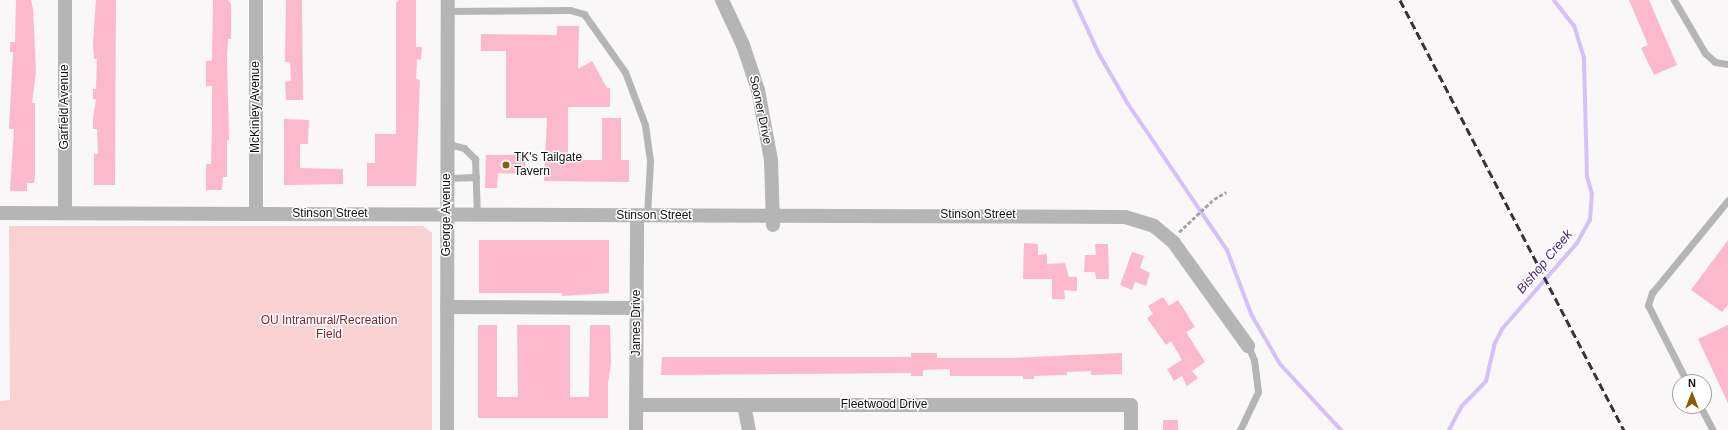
<!DOCTYPE html>
<style>
body{margin:0}
#map{position:relative;width:1728px;height:430px;overflow:hidden;background:#faf7f9;font-family:Helvetica,sans-serif}
div>[style]{position:absolute}
[style*='--x']{left:calc(var(--x)*1px);top:calc(var(--y)*1px);width:calc(var(--w)*1px);rotate:calc(var(--a)*1deg)}
.green>*{inset:0;background:#fad1d1}
.stream>*{height:4px;margin:-2px;padding:0 2px;transform-origin:2px;border-radius:2px;background:#d5c0fb}
.building>*{inset:0;background:#fcb8cd;transform-origin:0 0}
.path>*{height:2.5px;margin-top:-1.25px;transform-origin:0;background:repeating-linear-gradient(90deg,#a5a3a4 0 4px,transparent 0 6px)}
.lane>*{height:7px;margin:-3.5px;padding:0 3.5px;transform-origin:3.5px;border-radius:3.5px;background:#b6b5b6}
.street>*{height:14px;margin:-7px;padding:0 7px;transform-origin:7px;border-radius:7px;background:#b6b5b6}
.rail>*{height:3px;margin-top:-1.5px;transform-origin:0;background:repeating-linear-gradient(90deg,#363535 0 8px,transparent 0 12px)}
.dots>*{width:11px;height:11px;translate:-50% -50%;box-sizing:border-box;border:2px solid #fff;border-radius:50%}
span{translate:-50% -50%;white-space:nowrap;text-align:center;line-height:1.15;-webkit-text-stroke:3px #fff;paint-order:stroke}
.street-label{font-size:12px;color:#111010}
.poi-label{font-size:12px;color:#111010}
.left{translate:0 -50%;text-align:left}
.park-label{font-size:12px;color:#86222f}
.water-label{font-size:13px;color:#492375;font-style:italic}
.north{position:absolute;left:1672px;top:374px;width:40px;height:40px;box-sizing:border-box;background:#fff;border:1px solid #a09f9f;border-radius:50%;rotate:0deg;font-size:11px;font-weight:700;line-height:16px;text-align:center;color:#111010}
.north::after{content:'';display:block;margin:auto;width:14px;height:18px;background:#8a5e01;clip-path:polygon(50% 0,100% 100%,50% 72%,0 100%)}
</style>
<div id="map">
<div class="green">
<div style="clip-path:polygon(9px 226px,423px 226px,432px 233px,432px 430px,0 430px,0 401px,10px 400px)"></div>
</div>
<div class="stream">
<div style="--x:1074;--y:0;--w:60;--a:65.2"></div>
<div style="--x:1099;--y:54;--w:58;--a:59.9"></div>
<div style="--x:1128;--y:104;--w:176;--a:55.9"></div>
<div style="--x:1227;--y:250;--w:68;--a:69.4"></div>
<div style="--x:1251;--y:314;--w:58;--a:59.9"></div>
<div style="--x:1280;--y:364;--w:90;--a:47.3"></div>
<div style="--x:1449;--y:430;--w:26;--a:-62"></div>
<div style="--x:1461;--y:407;--w:36;--a:-46"></div>
<div style="--x:1486;--y:381;--w:37;--a:-77"></div>
<div style="--x:1494;--y:345;--w:18;--a:-63"></div>
<div style="--x:1502;--y:329;--w:114;--a:-48.9"></div>
<div style="--x:1577;--y:243;--w:26;--a:-61"></div>
<div style="--x:1590;--y:220;--w:26;--a:-86"></div>
<div style="--x:1592;--y:194;--w:19;--a:-106"></div>
<div style="--x:1587;--y:176;--w:118;--a:-91.5"></div>
<div style="--x:1584;--y:58;--w:34;--a:-107"></div>
<div style="--x:1574;--y:26;--w:33;--a:-128"></div>
</div>
<div class="building">
<div style="clip-path:polygon(16px 0,31px 0,33px 9px,36px 71px,32px 103px,35px 103px,35px 175px,34px 183px,27px 183px,27px 191px,10px 191px,14px 129px,9px 129px,13px 52px,10px 52px,10px 42px,15px 42px)"></div>
<div style="clip-path:polygon(96px 0,116px 0,115px 185px,94px 185px,94px 154px,98px 154px,97px 129px,93px 129px,93px 119px,96px 99px,93px 99px,93px 89px,96px 89px,97px 59px,94px 59px,93px 43px)"></div>
<div style="clip-path:polygon(213px 0,228px 0,231px 4px,231px 39px,228px 39px,227px 57px,229px 140px,227px 140px,227px 177px,223px 177px,222px 190px,206px 190px,206px 164px,211px 164px,212px 126px,212px 86px,206px 86px,206px 61px,212px 61px)"></div>
<div style="clip-path:polygon(286px 0,302px 0,303px 100px,286px 100px,285px 82px,291px 81px,290px 62px,285px 62px)"></div>
<div style="clip-path:polygon(399px 0,416px 0,416px 47px,422px 47px,421px 60px,417px 59px,416px 79px,420px 80px,416px 186px,367px 186px,367px 163px,375px 163px,375px 134px,396px 134px,396px 3px)"></div>
<div style="clip-path:polygon(1629px 0,1649px 0,1677px 65px,1654px 75px,1641px 48px,1648px 45px)"></div>
<div style="clip-path:polygon(557px 26px,579px 26px,578px 69px,592px 61px,607px 88px,610px 88px,610px 107px,568px 107px,568px 160px,602px 160px,602px 118px,621px 118px,621px 160px,629px 160px,629px 182px,544px 181px,547px 118px,506px 118px,506px 51px,481px 51px,481px 34px,557px 35px)"></div>
<div style="clip-path:polygon(284px 119px,309px 120px,308px 144px,300px 144px,300px 168px,343px 169px,343px 184px,284px 185px)"></div>
<div style="clip-path:polygon(486px 155px,525px 155px,525px 174px,498px 173px,497px 188px,485px 188px)"></div>
<div style="clip-path:polygon(479px 240px,609px 240px,609px 293px,562px 296px,562px 293px,479px 293px)"></div>
<div style="clip-path:polygon(1728px 240px,1728px 305px,1722px 312px,1691px 290px)"></div>
<div style="clip-path:polygon(1024px 243px,1038px 244px,1038px 255px,1047px 254px,1047px 264px,1065px 263px,1069px 277px,1077px 277px,1077px 291px,1064px 290px,1065px 299px,1052px 299px,1052px 279px,1023px 279px)"></div>
<div style="clip-path:polygon(1095px 244px,1108px 244px,1109px 279px,1096px 279px,1095px 272px,1084px 272px,1085px 255px,1096px 255px)"></div>
<div style="clip-path:polygon(1132px 252px,1144px 256px,1140px 268px,1150px 273px,1146px 286px,1135px 282px,1132px 290px,1120px 285px)"></div>
<div style="clip-path:polygon(1163px 297px,1169px 306px,1178px 300px,1195px 327px,1186px 332px,1205px 362px,1192px 371px,1198px 378px,1187px 386px,1182px 376px,1174px 381px,1167px 369px,1182px 360px,1171px 341px,1166px 345px,1147px 318px,1153px 314px,1148px 306px)"></div>
<div style="clip-path:polygon(478px 325px,497px 325px,497px 397px,518px 397px,517px 325px,570px 325px,570px 397px,589px 397px,590px 325px,610px 325px,611px 363px,608px 383px,608px 418px,478px 418px)"></div>
<div style="clip-path:polygon(1728px 325px,1728px 403px,1698px 339px)"></div>
<div style="clip-path:polygon(911px 353px,937px 353px,937px 358px,1012px 358px,1122px 353px,1122px 374px,1091px 375px,1091px 371px,1067px 372px,1067px 375px,1034px 376px,1034px 379px,1023px 379px,1023px 376px,950px 376px,950px 369px,923px 370px,923px 376px,911px 376px,911px 373px,661px 375px,662px 357px,911px 357px)"></div>
<div style="left:1163px;top:420px;width:15px;height:10px"></div>
</div>
<div class="path">
<div style="--x:1179;--y:232;--w:48;--a:-43.3"></div>
<div style="--x:1214;--y:199;--w:14;--a:-30"></div>
</div>
<div class="lane">
<div style="--x:1674;--y:0;--w:61;--a:59.7"></div>
<div style="--x:1705;--y:53;--w:13;--a:42"></div>
<div style="--x:1715;--y:62;--w:13;--a:9"></div>
<div style="--x:448;--y:11;--w:122;--a:-0.5"></div>
<div style="--x:570;--y:10;--w:15;--a:16"></div>
<div style="--x:584;--y:14;--w:71;--a:54.7"></div>
<div style="--x:625;--y:72;--w:57;--a:69.3"></div>
<div style="--x:645;--y:125;--w:37;--a:82"></div>
<div style="--x:650;--y:162;--w:54;--a:93.2"></div>
<div style="--x:448;--y:144;--w:16;--a:14"></div>
<div style="--x:464;--y:148;--w:16;--a:45"></div>
<div style="--x:475;--y:159;--w:56;--a:88"></div>
<div style="--x:447;--y:178;--w:29;--a:-2"></div>
<div style="--x:1687;--y:382;--w:86;--a:-116.9"></div>
<div style="--x:1648;--y:305;--w:13;--a:-72"></div>
<div style="--x:1652;--y:293;--w:120;--a:-50.7"></div>
<div style="--x:1700;--y:406;--w:27;--a:62"></div>
<div style="--x:1240;--y:430;--w:42;--a:-64.7"></div>
<div style="--x:1258;--y:392;--w:32;--a:-97"></div>
<div style="--x:1254;--y:360;--w:15;--a:-113"></div>
</div>
<div class="street">
<div style="--x:722;--y:0;--w:50;--a:65"></div>
<div style="--x:743;--y:45;--w:47;--a:71.6"></div>
<div style="--x:758;--y:90;--w:71;--a:79.5"></div>
<div style="--x:771;--y:160;--w:65;--a:88.2"></div>
<div style="--x:0;--y:213;--w:1125;--a:0.2"></div>
<div style="--x:1125;--y:217;--w:30;--a:17"></div>
<div style="--x:1154;--y:226;--w:26;--a:40"></div>
<div style="--x:1174;--y:243;--w:127;--a:54.3"></div>
<div style="--x:65;--y:213;--w:213;--a:-90"></div>
<div style="--x:256;--y:213;--w:213;--a:-90"></div>
<div style="--x:447;--y:307;--w:190;--a:0.3"></div>
<div style="--x:636;--y:405;--w:495;--a:0"></div>
<div style="--x:1131;--y:405;--w:25;--a:90"></div>
<div style="--x:744;--y:405;--w:25;--a:79"></div>
<div style="--x:447;--y:430;--w:430;--a:-89.9"></div>
<div style="--x:636;--y:430;--w:214;--a:-89.7"></div>
</div>
<div class="rail">
<div style="--x:1400;--y:0;--w:485;--a:62.5"></div>
</div>
<div class="dots">
<div style="left:506px;top:165px;background:#8a5e01"></div>
</div>
<div class="street-label">
<span style="left:65px;top:107px;rotate:-90deg">Garfield Avenue</span>
<span style="left:256px;top:107px;rotate:-90deg">McKinley Avenue</span>
<span style="left:760px;top:110px;rotate:78deg">Sooner Drive</span>
<span style="left:330px;top:214px">Stinson Street</span>
<span style="left:447px;top:215px;rotate:-90deg">George Avenue</span>
<span style="left:978px;top:215px">Stinson Street</span>
<span style="left:654px;top:216px">Stinson Street</span>
<span style="left:637px;top:323px;rotate:-90deg">James Drive</span>
<span style="left:884px;top:405px">Fleetwood Drive</span>
</div>
<div class="poi-label">
<span class="left" style="left:514px;top:165px">TK's Tailgate<br>Tavern</span>
</div>
<div class="park-label">
<span style="left:329px;top:328px">OU Intramural/Recreation<br>Field</span>
</div>
<div class="water-label">
<span style="left:1545px;top:262px;rotate:-50deg">Bishop Creek</span>
</div>
<div class="north">N</div>
</div>
